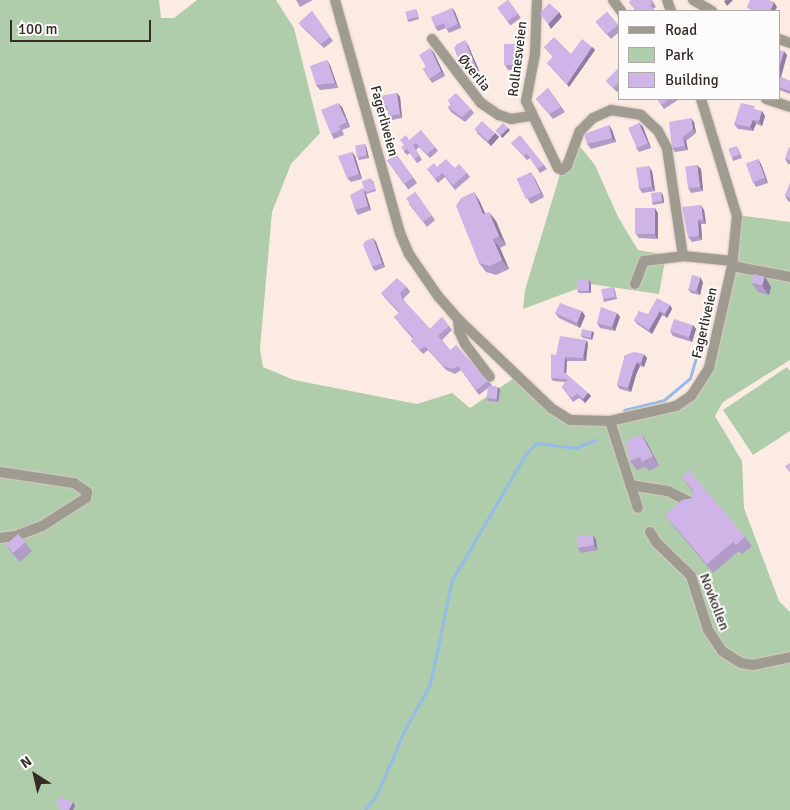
<!DOCTYPE html>
<meta charset="utf-8">
<style>
body{margin:0}
#map{position:relative;width:790px;height:810px;overflow:hidden;background:#fcebe2;font-family:Signika,sans-serif}
div>[style]{position:absolute}
[style*='--x']{left:calc(var(--x)*1px);top:calc(var(--y)*1px);width:calc(var(--w)*1px);rotate:calc(var(--a)*1deg)}
.green>*{inset:0;background:#afcdaa}
.stream>*{height:3px;margin:-1.5px;padding:0 1.5px;transform-origin:1.5px;border-radius:1.5px;background:#96bbe8}
.roads{filter:drop-shadow(0 0 1px #d8c9c0) drop-shadow(0 0 1px #d8c9c0)}
.minor>*{height:10px;margin:-5px;padding:0 5px;transform-origin:5px;border-radius:5px;background:#9f9b90}
.wall>*{inset:0;background:#b19bc7;transform-origin:0 0}
.shaded-wall>*{inset:0;background:#907ea2;transform-origin:0 0}
.building>*{inset:0;background:#ceb4e7;transform-origin:0 0}
span{translate:-50% -50%;white-space:nowrap;text-align:center;line-height:1.15;-webkit-text-stroke:4px #fcfcfc;paint-order:stroke}
.street-label{font-size:14px;color:#362c26}
.legend{position:absolute;left:618px;top:10px;width:162px;height:90px;box-sizing:border-box;background:#fcfcfc;border:1px solid #ada9a6;margin:0;padding:6px 9px;list-style:none;font-size:15px;color:#362c26}
.legend li{display:flex;align-items:center;gap:10px;height:25px}
.legend b{width:25px;border:1px solid #ada9a6}
.north{position:absolute;left:10px;top:750px;width:50px;height:50px;-webkit-text-stroke:4px #fcfcfc;paint-order:stroke;rotate:325deg;font-size:14px;font-weight:700;line-height:20px;text-align:center;color:#362c26}
.north::after{content:'';display:block;margin:auto;width:18px;height:22px;background:#362c26;clip-path:polygon(50% 0,100% 100%,50% 72%,0 100%)}
.scale{position:absolute;left:10px;top:20px;width:141px;height:22px;box-sizing:border-box;border:2px solid #362c26;border-top:0;padding-left:6px;font-size:15px;line-height:18px;white-space:nowrap;color:#362c26;-webkit-text-stroke:4px #fcfcfc;paint-order:stroke}
</style>
<div id="map">
<div class="green">
<div style="clip-path:polygon(0 0,159px 0,161px 18px,174px 18px,197px 0,276px 0,294px 28px,320px 133px,291px 164px,272px 212px,260px 349px,263px 367px,294px 380px,417px 404px,452px 393px,470px 408px,517px 376px,571px 422px,653px 413px,693px 394px,705px 376px,718px 330px,737px 215px,790px 222px,790px 360px,723px 402px,715px 416px,742px 461px,744px 508px,779px 601px,790px 612px,790px 810px,0 810px)"></div>
<div style="clip-path:polygon(577px 143px,595px 165px,618px 217px,638px 250px,666px 255px,659px 294px,590px 284px,523px 309px,525px 290px,561px 171px)"></div>
<div style="clip-path:polygon(787px 367px,790px 371px,790px 431px,753px 455px,723px 410px)"></div>
</div>
<div class="stream">
<div style="--x:624;--y:410;--w:41;--a:-14"></div>
<div style="--x:664;--y:400;--w:34;--a:-40"></div>
<div style="--x:690;--y:378;--w:72;--a:-73.8"></div>
<div style="--x:365;--y:810;--w:20;--a:-53"></div>
<div style="--x:377;--y:794;--w:66;--a:-66.9"></div>
<div style="--x:403;--y:733;--w:56;--a:-61.1"></div>
<div style="--x:430;--y:684;--w:106;--a:-78.1"></div>
<div style="--x:452;--y:580;--w:145;--a:-59.7"></div>
<div style="--x:525;--y:455;--w:16;--a:-47"></div>
<div style="--x:536;--y:443;--w:39;--a:7"></div>
<div style="--x:575;--y:448;--w:22;--a:-22"></div>
</div>
<div class="roads">
<div class="minor">
<div style="--x:335;--y:0;--w:242;--a:74.4"></div>
<div style="--x:400;--y:233;--w:23;--a:67"></div>
<div style="--x:409;--y:254;--w:51;--a:55.4"></div>
<div style="--x:438;--y:296;--w:30;--a:49"></div>
<div style="--x:458;--y:319;--w:129;--a:43.7"></div>
<div style="--x:551;--y:408;--w:22;--a:32"></div>
<div style="--x:570;--y:420;--w:40;--a:1.4"></div>
<div style="--x:610;--y:421;--w:68;--a:-12.8"></div>
<div style="--x:676;--y:406;--w:18;--a:-34"></div>
<div style="--x:691;--y:396;--w:33;--a:-57"></div>
<div style="--x:709;--y:368;--w:105;--a:-77.3"></div>
<div style="--x:732;--y:266;--w:50;--a:-84.3"></div>
<div style="--x:737;--y:216;--w:122;--a:-107.1"></div>
<div style="--x:537;--y:0;--w:54;--a:92.1"></div>
<div style="--x:535;--y:54;--w:48;--a:100.8"></div>
<div style="--x:526;--y:101;--w:74;--a:64.5"></div>
<div style="--x:558;--y:168;--w:4;--a:27"></div>
<div style="--x:562;--y:170;--w:6;--a:-39"></div>
<div style="--x:567;--y:166;--w:37;--a:-70"></div>
<div style="--x:580;--y:131;--w:18;--a:-45"></div>
<div style="--x:593;--y:118;--w:20;--a:-24"></div>
<div style="--x:611;--y:110;--w:30;--a:9"></div>
<div style="--x:641;--y:115;--w:23;--a:43"></div>
<div style="--x:658;--y:131;--w:19;--a:62"></div>
<div style="--x:667;--y:148;--w:109;--a:81.6"></div>
<div style="--x:683;--y:256;--w:50;--a:5.7"></div>
<div style="--x:613;--y:0;--w:14;--a:54"></div>
<div style="--x:667;--y:0;--w:12;--a:70"></div>
<div style="--x:693;--y:0;--w:22;--a:30"></div>
<div style="--x:432;--y:39;--w:81;--a:52.6"></div>
<div style="--x:481;--y:103;--w:22;--a:34"></div>
<div style="--x:499;--y:115;--w:13;--a:18"></div>
<div style="--x:511;--y:119;--w:20;--a:-9"></div>
<div style="--x:779;--y:39;--w:12;--a:20"></div>
<div style="--x:766;--y:99;--w:25;--a:18"></div>
<div style="--x:732;--y:266;--w:59;--a:10.7"></div>
<div style="--x:635;--y:284;--w:25;--a:-69"></div>
<div style="--x:644;--y:261;--w:39;--a:-7"></div>
<div style="--x:458;--y:319;--w:12;--a:85"></div>
<div style="--x:459;--y:331;--w:14;--a:65"></div>
<div style="--x:465;--y:344;--w:41;--a:52.9"></div>
<div style="--x:610;--y:421;--w:91;--a:72.2"></div>
<div style="--x:0;--y:472;--w:75;--a:8.5"></div>
<div style="--x:74;--y:483;--w:16;--a:35"></div>
<div style="--x:87;--y:492;--w:6;--a:99"></div>
<div style="--x:86;--y:498;--w:52;--a:147.5"></div>
<div style="--x:42;--y:526;--w:28;--a:159"></div>
<div style="--x:16;--y:536;--w:16;--a:173"></div>
<div style="--x:630;--y:485;--w:38;--a:9"></div>
<div style="--x:668;--y:491;--w:28;--a:27"></div>
<div style="--x:650;--y:532;--w:13;--a:58"></div>
<div style="--x:657;--y:543;--w:47;--a:44.1"></div>
<div style="--x:691;--y:576;--w:57;--a:72.5"></div>
<div style="--x:708;--y:630;--w:25;--a:56"></div>
<div style="--x:722;--y:651;--w:22;--a:32"></div>
<div style="--x:741;--y:663;--w:12;--a:9"></div>
<div style="--x:753;--y:665;--w:38;--a:-12"></div>
</div>
</div>
<div class="wall">
<div style="clip-path:polygon(296px 0,313px 0,300px 7px)"></div>
<div style="left:508px;top:0;width:22px;height:13px;rotate:54deg"></div>
<div style="clip-path:polygon(652px 0,656px 7px,653px 9px,655px 11px,636px 11px,629px 2px)"></div>
<div style="clip-path:polygon(452px 8px,455px 12px,461px 28px,449px 33px,446px 28px,438px 31px,435px 27px)"></div>
<div style="clip-path:polygon(416px 9px,417px 11px,419px 19px,409px 22px,407px 20px)"></div>
<div style="clip-path:polygon(312px 11px,333px 41px,324px 48px,302px 27px,299px 23px)"></div>
<div style="clip-path:polygon(607px 12px,619px 26px,619px 32px,611px 39px,600px 27px,596px 22px)"></div>
<div style="clip-path:polygon(468px 45px,481px 75px,474px 78px,471px 73px,468px 67px,463px 68px,460px 64px)"></div>
<div style="clip-path:polygon(544px 47px,571px 54px,592px 47px,595px 50px,569px 87px,547px 63px,553px 57px)"></div>
<div style="clip-path:polygon(523px 49px,523px 69px,508px 70px,505px 65px)"></div>
<div style="clip-path:polygon(779px 50px,787px 55px,781px 77px,790px 81px,790px 94px,779px 90px)"></div>
<div style="clip-path:polygon(434px 53px,445px 76px,432px 83px,423px 69px,426px 67px)"></div>
<div style="clip-path:polygon(330px 65px,338px 88px,320px 90px,316px 85px)"></div>
<div style="clip-path:polygon(619px 68px,619px 90px,617px 92px,606px 81px)"></div>
<div style="clip-path:polygon(548px 88px,565px 112px,553px 119px,536px 99px)"></div>
<div style="clip-path:polygon(397px 93px,400px 97px,402px 118px,392px 120px,389px 116px,388px 110px,378px 112px,375px 108px)"></div>
<div style="clip-path:polygon(657px 99px,677px 99px,678px 100px,664px 109px)"></div>
<div style="clip-path:polygon(448px 100px,471px 109px,474px 113px,465px 122px,451px 112px,448px 107px,451px 105px)"></div>
<div style="clip-path:polygon(342px 107px,350px 127px,342px 130px,344px 135px,334px 139px,331px 134px)"></div>
<div style="clip-path:polygon(759px 111px,762px 111px,765px 116px,762px 126px,756px 124px,753px 131px,738px 129px,734px 124px)"></div>
<div style="clip-path:polygon(694px 122px,696px 133px,686px 141px,688px 150px,675px 152px,672px 148px)"></div>
<div style="clip-path:polygon(639px 123px,643px 127px,651px 148px,639px 152px,636px 148px)"></div>
<div style="clip-path:polygon(609px 125px,612px 130px,616px 142px,591px 149px,587px 144px)"></div>
<div style="clip-path:polygon(475px 129px,495px 133px,499px 137px,491px 146px,478px 134px)"></div>
<div style="clip-path:polygon(410px 140px,435px 147px,438px 151px,430px 158px,419px 147px,416px 150px,422px 160px,417px 163px,410px 153px,407px 155px,404px 152px,404px 145px)"></div>
<div style="clip-path:polygon(511px 143px,544px 165px,547px 169px,540px 173px,530px 158px,527px 160px)"></div>
<div style="clip-path:polygon(366px 146px,369px 158px,359px 160px,358px 158px)"></div>
<div style="clip-path:polygon(738px 148px,742px 158px,733px 161px,732px 158px)"></div>
<div style="clip-path:polygon(790px 148px,790px 164px,788px 164px,785px 159px)"></div>
<div style="clip-path:polygon(352px 152px,355px 156px,362px 179px,351px 182px,347px 178px)"></div>
<div style="left:396px;top:154px;width:36px;height:11px;rotate:54deg"></div>
<div style="clip-path:polygon(758px 159px,761px 164px,768px 183px,756px 187px,753px 182px)"></div>
<div style="clip-path:polygon(437px 167px,455px 168px,467px 173px,470px 177px,455px 190px,445px 177px,438px 183px,427px 169px)"></div>
<div style="clip-path:polygon(701px 169px,703px 191px,691px 193px,688px 188px)"></div>
<div style="clip-path:polygon(652px 171px,655px 191px,642px 193px,639px 188px)"></div>
<div style="clip-path:polygon(534px 177px,544px 197px,531px 204px,528px 200px)"></div>
<div style="clip-path:polygon(373px 180px,376px 191px,366px 194px,371px 210px,358px 215px,355px 210px,364px 191px)"></div>
<div style="clip-path:polygon(790px 183px,790px 202px,788px 201px,785px 196px)"></div>
<div style="clip-path:polygon(415px 192px,435px 220px,427px 227px,409px 204px)"></div>
<div style="clip-path:polygon(474px 192px,480px 202px,485px 214px,496px 221px,506px 245px,500px 248px,509px 269px,496px 275px,486px 272px,479px 263px)"></div>
<div style="clip-path:polygon(663px 195px,664px 203px,653px 205px,652px 202px)"></div>
<div style="clip-path:polygon(704px 210px,706px 224px,701px 224px,702px 240px,692px 242px,688px 237px)"></div>
<div style="clip-path:polygon(658px 213px,658px 239px,639px 238px,636px 234px)"></div>
<div style="clip-path:polygon(373px 238px,376px 242px,385px 267px,375px 271px,372px 267px)"></div>
<div style="clip-path:polygon(765px 277px,771px 287px,769px 295px,758px 292px,752px 283px)"></div>
<div style="clip-path:polygon(703px 282px,700px 295px,691px 293px,688px 289px)"></div>
<div style="clip-path:polygon(591px 283px,591px 293px,579px 293px,577px 291px)"></div>
<div style="clip-path:polygon(407px 287px,410px 292px,404px 298px,404px 301px,430px 329px,442px 317px,452px 330px,442px 340px,450px 350px,488px 381px,492px 385px,491px 386px,498px 387px,500px 390px,498px 402px,488px 401px,487px 398px,488px 388px,479px 395px,461px 370px,455px 374px,446px 370px,428px 350px,423px 354px,415px 345px,411px 341px,413px 339px,394px 317px,399px 313px,385px 298px,381px 293px)"></div>
<div style="clip-path:polygon(613px 287px,615px 290px,617px 299px,604px 302px,603px 299px)"></div>
<div style="clip-path:polygon(670px 305px,672px 309px,667px 318px,662px 315px,652px 334px,637px 324px,634px 320px)"></div>
<div style="clip-path:polygon(582px 311px,585px 316px,580px 328px,559px 318px,555px 313px)"></div>
<div style="clip-path:polygon(617px 313px,620px 317px,615px 331px,600px 328px,597px 323px)"></div>
<div style="clip-path:polygon(693px 325px,696px 329px,692px 342px,673px 336px,670px 331px)"></div>
<div style="clip-path:polygon(592px 331px,594px 333px,592px 340px,583px 338px,581px 336px)"></div>
<div style="clip-path:polygon(588px 343px,586px 361px,567px 361px,566px 374px,588px 393px,591px 396px,585px 403px,579px 398px,573px 402px,562px 387px,565px 382px,553px 381px,551px 378px,556px 355px)"></div>
<div style="clip-path:polygon(625px 355px,647px 358px,644px 367px,640px 366px,636px 375px,631px 392px,620px 389px,617px 385px)"></div>
<div style="clip-path:polygon(641px 434px,647px 443px,659px 466px,649px 471px,645px 467px,637px 470px,630px 461px)"></div>
<div style="clip-path:polygon(682px 477px,745px 537px,752px 546px,742px 554px,739px 551px,713px 573px,672px 524px,665px 515px,692px 498px,693px 492px)"></div>
<div style="clip-path:polygon(593px 535px,596px 540px,597px 550px,581px 553px,578px 548px)"></div>
<div style="clip-path:polygon(25px 542px,32px 551px,20px 562px,13px 554px,6px 545px)"></div>
</div>
<div class="shaded-wall">
<div style="clip-path:polygon(726px 0,733px 0,727px 6px,724px 1px)"></div>
<div style="clip-path:polygon(774px 2px,777px 7px,775px 11px,770px 11px)"></div>
<div style="clip-path:polygon(452px 8px,455px 12px,461px 28px,458px 24px)"></div>
<div style="clip-path:polygon(559px 12px,562px 17px,551px 29px,548px 24px)"></div>
<div style="clip-path:polygon(465px 40px,468px 45px,481px 75px,477px 70px)"></div>
<div style="clip-path:polygon(520px 44px,523px 49px,523px 69px,520px 65px)"></div>
<div style="clip-path:polygon(592px 47px,595px 50px,569px 87px,567px 84px)"></div>
<div style="clip-path:polygon(430px 48px,434px 53px,445px 76px,441px 71px)"></div>
<div style="clip-path:polygon(784px 51px,787px 55px,780px 80px,779px 79px,779px 69px)"></div>
<div style="clip-path:polygon(327px 60px,330px 65px,338px 88px,335px 83px)"></div>
<div style="clip-path:polygon(397px 93px,400px 97px,402px 118px,400px 114px)"></div>
<div style="clip-path:polygon(338px 103px,342px 107px,350px 127px,347px 122px)"></div>
<div style="clip-path:polygon(762px 111px,765px 116px,762px 126px,759px 121px)"></div>
<div style="clip-path:polygon(691px 118px,694px 122px,696px 133px,693px 129px)"></div>
<div style="clip-path:polygon(753px 120px,756px 124px,753px 131px,750px 127px)"></div>
<div style="clip-path:polygon(639px 123px,643px 127px,651px 148px,648px 143px)"></div>
<div style="clip-path:polygon(609px 125px,612px 130px,616px 142px,612px 138px)"></div>
<div style="left:508px;top:128px;width:3px;height:11px;rotate:45deg"></div>
<div style="clip-path:polygon(495px 133px,499px 137px,491px 146px,488px 141px)"></div>
<div style="clip-path:polygon(683px 137px,686px 141px,688px 150px,685px 146px)"></div>
<div style="clip-path:polygon(365px 144px,366px 146px,369px 158px,367px 156px)"></div>
<div style="clip-path:polygon(352px 152px,355px 156px,362px 179px,359px 174px)"></div>
<div style="clip-path:polygon(758px 159px,761px 164px,768px 183px,765px 178px)"></div>
<div style="clip-path:polygon(697px 165px,701px 169px,703px 191px,700px 187px)"></div>
<div style="clip-path:polygon(649px 166px,652px 171px,655px 191px,652px 187px)"></div>
<div style="clip-path:polygon(531px 172px,534px 177px,544px 197px,541px 193px)"></div>
<div style="clip-path:polygon(363px 188px,366px 194px,371px 210px,368px 206px)"></div>
<div style="clip-path:polygon(474px 192px,480px 202px,490px 224px,483px 214px)"></div>
<div style="clip-path:polygon(661px 192px,663px 195px,664px 203px,662px 201px)"></div>
<div style="clip-path:polygon(701px 205px,704px 210px,706px 224px,703px 219px)"></div>
<div style="clip-path:polygon(655px 208px,658px 213px,658px 239px,655px 235px)"></div>
<div style="clip-path:polygon(489px 212px,496px 221px,506px 245px,499px 236px)"></div>
<div style="clip-path:polygon(698px 220px,701px 224px,702px 240px,699px 236px)"></div>
<div style="clip-path:polygon(373px 238px,376px 242px,385px 267px,382px 263px)"></div>
<div style="clip-path:polygon(493px 239px,500px 248px,509px 269px,502px 260px)"></div>
<div style="clip-path:polygon(700px 277px,703px 282px,700px 295px,697px 291px)"></div>
<div style="clip-path:polygon(765px 277px,771px 287px,769px 295px,762px 286px)"></div>
<div style="clip-path:polygon(589px 280px,591px 283px,591px 293px,589px 291px)"></div>
<div style="clip-path:polygon(670px 305px,672px 309px,667px 318px,665px 314px)"></div>
<div style="clip-path:polygon(582px 311px,585px 316px,580px 328px,577px 323px)"></div>
<div style="clip-path:polygon(660px 311px,662px 315px,652px 334px,649px 330px)"></div>
<div style="clip-path:polygon(617px 313px,620px 317px,615px 331px,612px 327px)"></div>
<div style="clip-path:polygon(693px 325px,696px 329px,692px 342px,689px 338px)"></div>
<div style="clip-path:polygon(592px 331px,594px 333px,592px 340px,591px 338px)"></div>
<div style="clip-path:polygon(586px 340px,588px 343px,586px 361px,583px 358px)"></div>
<div style="clip-path:polygon(644px 354px,647px 358px,644px 367px,641px 363px)"></div>
<div style="clip-path:polygon(565px 357px,567px 361px,566px 376px,564px 372px)"></div>
<div style="clip-path:polygon(637px 362px,640px 366px,636px 375px,631px 392px,628px 388px,633px 371px)"></div>
<div style="clip-path:polygon(498px 387px,500px 390px,498px 402px,497px 400px)"></div>
<div style="clip-path:polygon(588px 393px,591px 396px,585px 403px,583px 399px)"></div>
<div style="clip-path:polygon(641px 434px,647px 443px,659px 466px,653px 456px)"></div>
<div style="clip-path:polygon(593px 535px,596px 540px,597px 550px,594px 545px)"></div>
<div style="clip-path:polygon(73px 802px,75px 806px,73px 810px,69px 810px)"></div>
</div>
<div class="building">
<div style="left:508px;top:0;width:17px;height:13px;rotate:54deg"></div>
<div style="clip-path:polygon(631px 0,651px 0,653px 3px,650px 5px,655px 11px,637px 11px,629px 2px)"></div>
<div style="clip-path:polygon(750px 0,769px 0,774px 2px,770px 11px,752px 11px,747px 7px)"></div>
<div style="clip-path:polygon(549px 3px,559px 12px,548px 24px,540px 14px)"></div>
<div style="clip-path:polygon(452px 8px,458px 24px,446px 29px,444px 23px,435px 27px,431px 17px)"></div>
<div style="left:416px;top:9px;width:8px;height:11px;rotate:76deg"></div>
<div style="clip-path:polygon(312px 11px,330px 37px,321px 44px,299px 23px)"></div>
<div style="left:607px;top:12px;width:17px;height:15px;rotate:50deg"></div>
<div style="clip-path:polygon(554px 37px,571px 54px,582px 39px,592px 47px,567px 84px,547px 63px,554px 57px,544px 47px)"></div>
<div style="clip-path:polygon(465px 40px,477px 70px,471px 73px,466px 62px,460px 64px,454px 48px,457px 44px)"></div>
<div style="left:504px;top:44px;width:16px;height:21px"></div>
<div style="clip-path:polygon(430px 48px,441px 71px,429px 79px,423px 69px,426px 67px,419px 55px)"></div>
<div style="clip-path:polygon(779px 50px,784px 51px,779px 69px)"></div>
<div style="clip-path:polygon(327px 60px,335px 83px,316px 85px,310px 66px)"></div>
<div style="clip-path:polygon(619px 68px,619px 83px,613px 88px,606px 81px)"></div>
<div style="clip-path:polygon(779px 77px,790px 81px,790px 91px,779px 87px)"></div>
<div style="clip-path:polygon(548px 88px,561px 107px,549px 114px,536px 99px)"></div>
<div style="clip-path:polygon(397px 93px,400px 114px,389px 116px,387px 106px,375px 108px,373px 97px)"></div>
<div style="clip-path:polygon(456px 93px,471px 109px,462px 117px,448px 107px,451px 104px,448px 100px)"></div>
<div style="clip-path:polygon(657px 99px,670px 99px,661px 105px)"></div>
<div style="clip-path:polygon(338px 103px,347px 122px,339px 126px,341px 130px,331px 134px,321px 110px)"></div>
<div style="clip-path:polygon(741px 103px,755px 106px,754px 109px,762px 111px,759px 121px,753px 120px,750px 127px,734px 124px)"></div>
<div style="clip-path:polygon(691px 118px,693px 129px,683px 137px,685px 146px,672px 148px,669px 122px)"></div>
<div style="left:482px;top:121px;width:18px;height:11px;rotate:43deg"></div>
<div style="left:503px;top:123px;width:7px;height:11px;rotate:45deg"></div>
<div style="left:639px;top:123px;width:22px;height:12px;rotate:66deg"></div>
<div style="clip-path:polygon(609px 125px,612px 138px,587px 144px,584px 134px)"></div>
<div style="clip-path:polygon(421px 130px,435px 147px,427px 154px,416px 143px,413px 145px,419px 156px,414px 159px,407px 149px,404px 151px,401px 147px,404px 145px,400px 140px,406px 135px,409px 140px)"></div>
<div style="clip-path:polygon(520px 135px,544px 165px,537px 169px,527px 153px,524px 156px,511px 143px)"></div>
<div style="left:365px;top:144px;width:12px;height:10px;rotate:81deg"></div>
<div style="left:737px;top:146px;width:9px;height:9px;rotate:72deg"></div>
<div style="clip-path:polygon(789px 147px,790px 148px,790px 160px,785px 159px)"></div>
<div style="clip-path:polygon(352px 152px,359px 174px,347px 178px,338px 156px)"></div>
<div style="left:396px;top:154px;width:29px;height:11px;rotate:55deg"></div>
<div style="clip-path:polygon(446px 159px,455px 168px,459px 164px,467px 173px,453px 185px,442px 173px,435px 179px,427px 169px,434px 163px,437px 167px)"></div>
<div style="left:758px;top:159px;width:20px;height:13px;rotate:70deg"></div>
<div style="left:697px;top:165px;width:22px;height:12px;rotate:82deg"></div>
<div style="left:649px;top:166px;width:21px;height:13px;rotate:82deg"></div>
<div style="left:531px;top:172px;width:23px;height:16px;rotate:65deg"></div>
<div style="left:371px;top:178px;width:12px;height:10px;rotate:70deg"></div>
<div style="clip-path:polygon(790px 183px,790px 198px,785px 196px)"></div>
<div style="clip-path:polygon(363px 188px,368px 206px,355px 210px,350px 195px)"></div>
<div style="left:415px;top:192px;width:29px;height:11px;rotate:55deg"></div>
<div style="clip-path:polygon(474px 192px,483px 214px,489px 212px,499px 236px,493px 239px,502px 260px,490px 266px,479px 263px,456px 206px,461px 198px)"></div>
<div style="left:661px;top:192px;width:9px;height:10px;rotate:84deg"></div>
<div style="clip-path:polygon(701px 205px,703px 219px,698px 220px,699px 236px,688px 237px,682px 207px)"></div>
<div style="left:635px;top:208px;width:20px;height:26px"></div>
<div style="clip-path:polygon(373px 238px,382px 263px,372px 267px,363px 245px,365px 241px)"></div>
<div style="left:754px;top:274px;width:11px;height:9px;rotate:15deg"></div>
<div style="left:692px;top:275px;width:8px;height:15px;rotate:14deg"></div>
<div style="clip-path:polygon(397px 278px,407px 287px,400px 293px,402px 298px,430px 329px,442px 317px,449px 326px,438px 336px,450px 350px,456px 345px,488px 381px,476px 390px,458px 366px,452px 369px,443px 366px,425px 346px,420px 350px,411px 341px,414px 338px,394px 317px,400px 312px,381px 293px)"></div>
<div style="left:589px;top:280px;width:11px;height:12px;rotate:90deg"></div>
<div style="left:613px;top:287px;width:10px;height:12px;rotate:79deg"></div>
<div style="clip-path:polygon(657px 298px,670px 305px,665px 314px,660px 311px,649px 330px,634px 320px,639px 311px,648px 314px)"></div>
<div style="clip-path:polygon(560px 303px,582px 311px,577px 323px,555px 313px)"></div>
<div style="clip-path:polygon(601px 307px,617px 313px,612px 327px,597px 323px)"></div>
<div style="left:674px;top:319px;width:20px;height:13px;rotate:18deg"></div>
<div style="left:582px;top:329px;width:10px;height:7px;rotate:11deg"></div>
<div style="clip-path:polygon(560px 336px,586px 340px,583px 358px,565px 357px,564px 372px,588px 393px,583px 399px,577px 394px,571px 398px,562px 387px,568px 379px,551px 378px,551px 354px,556px 355px)"></div>
<div style="clip-path:polygon(634px 352px,644px 354px,641px 363px,637px 362px,633px 371px,628px 388px,617px 385px,625px 355px)"></div>
<div style="left:488px;top:386px;width:10px;height:12px;rotate:6deg"></div>
<div style="clip-path:polygon(641px 434px,653px 456px,642px 462px,640px 457px,630px 461px,626px 442px)"></div>
<div style="clip-path:polygon(790px 463px,790px 473px,785px 466px)"></div>
<div style="clip-path:polygon(689px 470px,745px 537px,736px 545px,733px 542px,707px 564px,665px 515px,682px 500px,692px 498px,693px 490px,682px 477px)"></div>
<div style="left:18px;top:534px;width:11px;height:16px;rotate:49deg"></div>
<div style="clip-path:polygon(593px 535px,594px 545px,578px 548px,577px 536px)"></div>
<div style="clip-path:polygon(60px 797px,73px 802px,69px 810px,58px 810px,61px 806px,55px 803px)"></div>
</div>
<div class="street-label">
<span style="left:518px;top:59px;rotate:-83deg">Rollnesveien</span>
<span style="left:474px;top:73px;rotate:51deg">Øverlia</span>
<span style="left:384px;top:121px;rotate:75deg">Fagerliveien</span>
<span style="left:705px;top:323px;rotate:-77deg">Fagerliveien</span>
<span style="left:714px;top:602px;rotate:69deg">Novkollen</span>
</div>
<ul class="legend">
<li><b style="height:6px;background:#9f9b90"></b>Road</li>
<li><b style="height:14px;background:#afcdaa"></b>Park</li>
<li><b style="height:14px;background:#ceb4e7"></b>Building</li>
</ul>
<div class="north">N</div>
<div class="scale">100 m</div>
</div>
